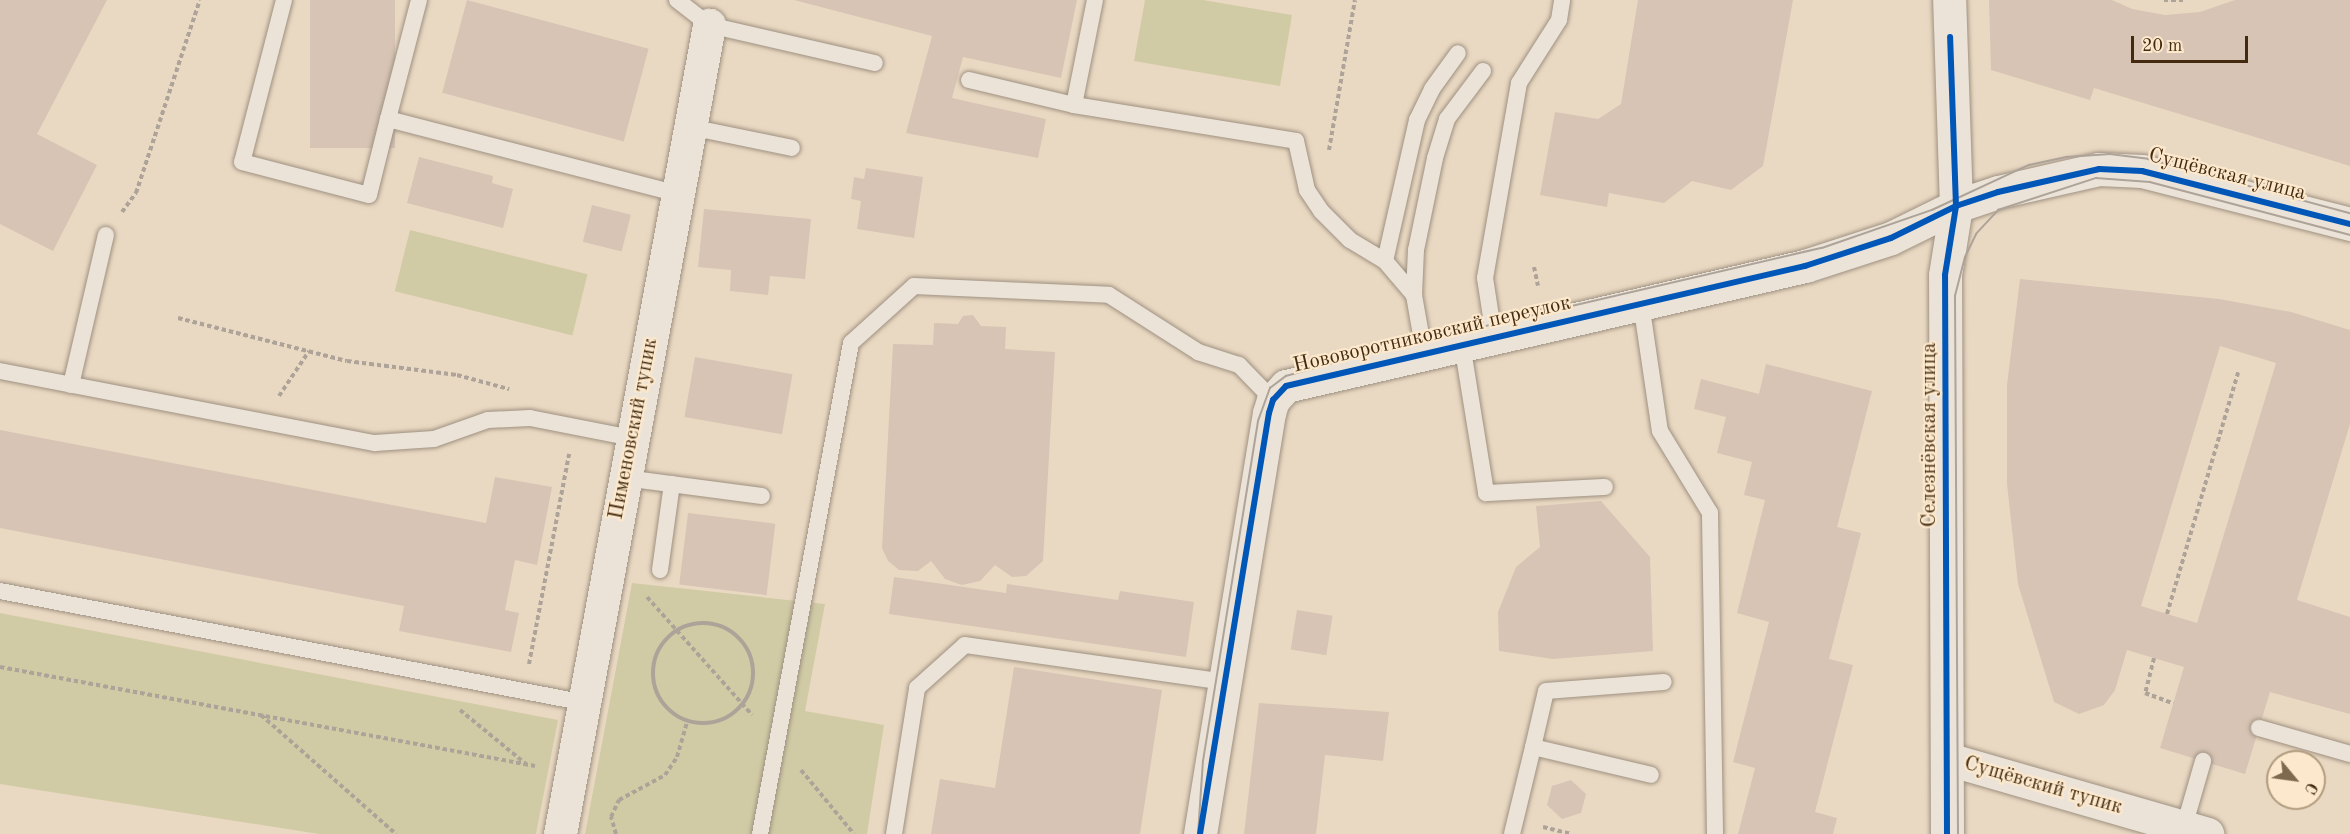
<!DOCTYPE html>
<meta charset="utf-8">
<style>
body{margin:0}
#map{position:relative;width:2350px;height:834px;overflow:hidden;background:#ead9c2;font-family:"Old Standard TT",serif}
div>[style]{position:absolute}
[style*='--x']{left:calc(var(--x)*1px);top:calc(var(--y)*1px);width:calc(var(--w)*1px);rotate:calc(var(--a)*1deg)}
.green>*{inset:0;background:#d1cba5;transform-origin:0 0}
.building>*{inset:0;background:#d7c4b4;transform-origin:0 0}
.path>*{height:4px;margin-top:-2px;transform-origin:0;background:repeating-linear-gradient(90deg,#ada398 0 4.5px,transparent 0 7.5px)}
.path>.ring{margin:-2px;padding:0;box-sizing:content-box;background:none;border:4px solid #ada398;border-radius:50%}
.roads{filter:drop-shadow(0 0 2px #9e9181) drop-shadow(0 0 2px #9e9181)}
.service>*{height:16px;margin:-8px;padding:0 8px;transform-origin:8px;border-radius:8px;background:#ece3d8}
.minor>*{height:33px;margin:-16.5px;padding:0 16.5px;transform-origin:16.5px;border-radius:16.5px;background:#ece3d8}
.tertiary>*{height:33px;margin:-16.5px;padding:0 16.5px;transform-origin:16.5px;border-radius:16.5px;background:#ece3d8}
.tram>*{height:1.5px;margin:-0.75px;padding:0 0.75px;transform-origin:0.75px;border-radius:0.75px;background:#ada398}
.cycleway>*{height:6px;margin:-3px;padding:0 3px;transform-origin:3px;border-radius:3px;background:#0057b8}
span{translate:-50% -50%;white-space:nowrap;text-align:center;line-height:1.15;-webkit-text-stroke:4.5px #fce8cc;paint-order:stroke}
.street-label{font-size:21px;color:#442b0f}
.north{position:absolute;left:2266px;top:750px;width:60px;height:60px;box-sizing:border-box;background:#fce8cc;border:2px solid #b29c80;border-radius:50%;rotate:119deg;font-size:16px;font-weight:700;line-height:24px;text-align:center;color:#442b0f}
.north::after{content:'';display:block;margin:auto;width:21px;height:27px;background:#7e684e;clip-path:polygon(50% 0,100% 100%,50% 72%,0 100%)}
.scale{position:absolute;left:2131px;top:36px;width:117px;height:27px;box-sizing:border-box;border:3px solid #442b0f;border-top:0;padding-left:8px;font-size:18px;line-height:21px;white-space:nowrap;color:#442b0f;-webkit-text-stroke:4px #fce8cc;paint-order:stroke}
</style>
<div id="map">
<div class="green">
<div style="clip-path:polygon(1145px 0,1203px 0,1292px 15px,1280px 86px,1134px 61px)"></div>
<div style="left:410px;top:230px;width:183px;height:63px;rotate:14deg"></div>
<div style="clip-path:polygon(632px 583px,825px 604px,805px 711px,884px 725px,867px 834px,585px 834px)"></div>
<div style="clip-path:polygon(0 613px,558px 720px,536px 834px,319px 834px,0 784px)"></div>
</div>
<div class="building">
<div style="clip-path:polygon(0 0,107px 0,37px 134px,97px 165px,53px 251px,0 224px)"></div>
<div style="left:310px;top:0;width:85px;height:148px"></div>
<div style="left:467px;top:0;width:188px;height:96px;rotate:15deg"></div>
<div style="clip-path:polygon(794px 0,1077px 0,1061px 78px,963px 57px,952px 98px,1046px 119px,1038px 158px,906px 133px,932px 36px)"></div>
<div style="clip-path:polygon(1638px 0,1793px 0,1763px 166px,1731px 190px,1692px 181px,1664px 203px,1609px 193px,1607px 207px,1540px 195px,1555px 112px,1598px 119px,1621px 104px)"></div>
<div style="clip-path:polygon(1989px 0,2112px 0,2132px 9px,2165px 15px,2200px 12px,2235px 0,2350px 0,2350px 166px,2094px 88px,2090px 100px,1991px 70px)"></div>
<div style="clip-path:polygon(419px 157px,493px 176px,492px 183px,513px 189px,503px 228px,407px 203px)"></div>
<div style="clip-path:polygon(866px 168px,923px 177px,914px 238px,857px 229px,861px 201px,851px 199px,854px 177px,864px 179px)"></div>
<div style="left:592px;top:205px;width:40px;height:38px;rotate:14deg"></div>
<div style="clip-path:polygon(704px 209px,811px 219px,805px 279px,770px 276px,768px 295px,730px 291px,731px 270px,698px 267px)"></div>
<div style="clip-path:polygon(evenodd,2020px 279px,2219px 299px,2291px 312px,2350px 330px,2350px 424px,2297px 600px,2350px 617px,2350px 714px,2270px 692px,2245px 774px,2160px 748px,2184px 667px,2127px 650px,2115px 690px,2104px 705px,2079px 714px,2054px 702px,2018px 584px,2007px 484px,2007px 385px,2020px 279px,2220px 346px,2276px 363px,2197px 623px,2141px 606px,2220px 346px)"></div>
<div style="clip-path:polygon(973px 315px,981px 326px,1006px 327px,1005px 349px,1055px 352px,1043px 561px,1026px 576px,1012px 577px,995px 565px,980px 581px,962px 585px,945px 579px,931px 561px,918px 571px,899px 570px,888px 561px,882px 548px,893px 344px,933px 345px,934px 323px,958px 324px,963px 316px)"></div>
<div style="left:695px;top:357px;width:99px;height:61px;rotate:10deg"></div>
<div style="clip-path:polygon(1766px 364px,1872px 391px,1837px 527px,1861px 533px,1829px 659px,1853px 665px,1815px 812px,1837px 818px,1833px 834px,1738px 834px,1755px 768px,1733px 762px,1769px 622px,1737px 613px,1765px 500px,1744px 495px,1752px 462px,1717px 453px,1726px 417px,1694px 409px,1701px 379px,1759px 394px)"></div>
<div style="clip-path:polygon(0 430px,486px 523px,495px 477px,552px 487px,537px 565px,515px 560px,505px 610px,519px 613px,511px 652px,399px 631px,404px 606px,0 528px)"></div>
<div style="clip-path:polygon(1601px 501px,1650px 557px,1653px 651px,1553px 659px,1499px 651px,1498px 612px,1516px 567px,1540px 547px,1536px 506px)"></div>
<div style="left:688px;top:513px;width:88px;height:72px;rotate:7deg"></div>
<div style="clip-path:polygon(894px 577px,1006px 593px,1007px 584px,1118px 600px,1120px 591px,1194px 602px,1186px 657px,889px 614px)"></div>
<div style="left:1297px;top:610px;width:36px;height:40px;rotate:9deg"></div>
<div style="clip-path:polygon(1014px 667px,1162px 690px,1140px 834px,931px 834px,940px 779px,995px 788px)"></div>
<div style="clip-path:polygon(1259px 703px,1389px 712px,1383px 761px,1325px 755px,1316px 834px,1244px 834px)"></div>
<div style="clip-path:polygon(1571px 780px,1586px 794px,1581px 813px,1562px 819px,1547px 805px,1552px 786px)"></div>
</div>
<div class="path">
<div style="--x:2164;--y:0;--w:22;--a:0"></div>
<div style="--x:1329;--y:150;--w:152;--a:-80.2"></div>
<div style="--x:122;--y:212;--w:24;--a:-54"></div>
<div style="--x:136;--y:193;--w:203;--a:-71.7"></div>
<div style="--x:1534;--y:267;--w:19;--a:78"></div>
<div style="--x:178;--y:318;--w:174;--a:14.3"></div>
<div style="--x:347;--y:361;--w:111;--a:7.3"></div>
<div style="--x:457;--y:375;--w:54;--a:15.1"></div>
<div style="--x:279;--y:396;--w:54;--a:-56.3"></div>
<div style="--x:647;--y:597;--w:158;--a:48.3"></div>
<div style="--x:2167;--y:614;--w:252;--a:-73.6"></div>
<div class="ring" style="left:653px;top:623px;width:96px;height:96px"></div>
<div style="--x:2154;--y:658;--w:36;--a:104"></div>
<div style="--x:2145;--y:693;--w:30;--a:20"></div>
<div style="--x:529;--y:664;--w:214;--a:-79.2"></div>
<div style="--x:0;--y:667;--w:544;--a:10.48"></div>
<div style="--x:460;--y:710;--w:85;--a:39.3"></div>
<div style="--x:261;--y:715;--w:180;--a:41.4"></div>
<div style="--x:801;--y:770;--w:83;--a:50.4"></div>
<div style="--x:1543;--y:827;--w:29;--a:14"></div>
<div style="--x:616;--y:834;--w:18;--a:-106"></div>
<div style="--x:611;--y:817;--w:19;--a:-65"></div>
<div style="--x:619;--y:800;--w:52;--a:-28.5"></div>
<div style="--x:665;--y:775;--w:22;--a:-56"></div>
<div style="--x:677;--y:757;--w:37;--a:-74"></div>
</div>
<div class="roads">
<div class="service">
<div style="--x:284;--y:0;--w:167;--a:104.5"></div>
<div style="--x:242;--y:162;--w:131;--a:14.6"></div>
<div style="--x:369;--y:195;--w:78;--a:-76"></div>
<div style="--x:419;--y:0;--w:123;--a:104.6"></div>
<div style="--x:388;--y:119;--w:300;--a:14.5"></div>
<div style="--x:677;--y:0;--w:41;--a:38"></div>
<div style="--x:709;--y:25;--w:170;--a:12.9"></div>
<div style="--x:1095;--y:0;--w:107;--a:101.3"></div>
<div style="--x:1074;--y:105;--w:225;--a:9.2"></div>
<div style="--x:1296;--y:141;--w:50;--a:77.3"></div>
<div style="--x:1307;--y:190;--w:25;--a:56"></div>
<div style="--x:1321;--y:211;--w:41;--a:45"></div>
<div style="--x:1350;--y:240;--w:41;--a:31"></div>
<div style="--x:1385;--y:261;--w:45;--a:49.5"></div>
<div style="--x:969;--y:80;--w:108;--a:13.4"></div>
<div style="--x:690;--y:127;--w:104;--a:11.6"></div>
<div style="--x:1385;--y:261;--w:145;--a:-77.2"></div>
<div style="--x:1417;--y:120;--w:34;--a:-64"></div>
<div style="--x:1432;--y:89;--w:44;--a:-54.2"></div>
<div style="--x:1641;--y:303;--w:129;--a:81.6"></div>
<div style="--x:1660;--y:431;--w:96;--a:58.6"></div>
<div style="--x:1710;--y:513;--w:321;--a:89.1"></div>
<div style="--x:1494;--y:336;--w:59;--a:-98.8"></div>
<div style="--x:1485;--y:278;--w:198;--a:-80.1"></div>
<div style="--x:1519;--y:83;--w:75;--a:-57.6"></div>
<div style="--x:1559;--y:20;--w:20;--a:-81"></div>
<div style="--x:1462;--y:344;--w:151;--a:80.8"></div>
<div style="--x:1486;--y:493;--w:119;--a:-2.9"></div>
<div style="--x:1424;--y:352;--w:58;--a:-100"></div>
<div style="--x:1414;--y:295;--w:45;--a:-87.5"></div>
<div style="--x:1416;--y:250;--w:94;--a:-78.3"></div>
<div style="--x:1435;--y:158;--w:41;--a:-72.9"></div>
<div style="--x:1447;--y:119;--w:60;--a:-53.1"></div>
<div style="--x:0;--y:371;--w:382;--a:10.9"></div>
<div style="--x:375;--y:443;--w:59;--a:-3.9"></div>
<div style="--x:434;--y:439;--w:57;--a:-19.4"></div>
<div style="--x:488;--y:420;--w:42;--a:-2.7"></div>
<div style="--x:530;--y:418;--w:104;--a:11.1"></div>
<div style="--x:71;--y:385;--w:154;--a:-76.9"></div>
<div style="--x:625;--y:478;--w:138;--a:7.5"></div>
<div style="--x:660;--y:570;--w:87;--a:-82.1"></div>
<div style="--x:0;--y:591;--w:597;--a:10.82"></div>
<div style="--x:2259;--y:728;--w:95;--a:15.9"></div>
<div style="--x:1533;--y:747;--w:57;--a:-76.9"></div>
<div style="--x:1546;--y:691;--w:118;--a:-4.4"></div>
<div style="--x:2184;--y:827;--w:69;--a:-73.9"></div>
<div style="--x:760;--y:834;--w:499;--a:-79.5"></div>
<div style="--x:851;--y:343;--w:85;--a:-42.1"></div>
<div style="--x:914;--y:286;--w:195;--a:2.6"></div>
<div style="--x:1109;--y:295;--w:106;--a:32.6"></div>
<div style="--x:1198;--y:352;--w:43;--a:17.6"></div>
<div style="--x:1239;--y:365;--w:49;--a:45.8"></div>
<div style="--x:894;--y:834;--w:148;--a:-81"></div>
<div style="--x:917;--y:688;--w:64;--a:-41.9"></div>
<div style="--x:965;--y:645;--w:262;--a:8.1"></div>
<div style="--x:1512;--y:834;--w:89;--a:-76.4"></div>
<div style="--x:1533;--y:747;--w:121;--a:13.3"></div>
</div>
<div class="minor">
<div style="--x:1948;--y:759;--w:270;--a:16.1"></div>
<div style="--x:560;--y:834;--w:823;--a:-79.56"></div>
</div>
<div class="tertiary">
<div style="--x:1200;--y:834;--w:427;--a:-80.7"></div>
<div style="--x:1269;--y:413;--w:14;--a:-73"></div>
<div style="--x:1273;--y:400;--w:19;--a:-47"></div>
<div style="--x:1286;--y:386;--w:533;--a:-13.02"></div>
<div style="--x:1805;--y:266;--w:90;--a:-18"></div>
<div style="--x:1891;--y:238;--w:72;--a:-26.2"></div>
<div style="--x:1956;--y:206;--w:44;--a:-18.4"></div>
<div style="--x:1998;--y:192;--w:104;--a:-12.8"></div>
<div style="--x:2099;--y:169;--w:43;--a:2.7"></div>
<div style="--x:2142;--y:171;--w:215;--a:14.3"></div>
<div style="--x:1947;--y:834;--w:559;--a:-90.2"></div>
<div style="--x:1945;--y:275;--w:70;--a:-80.9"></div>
<div style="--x:1956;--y:206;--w:206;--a:-91.9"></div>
</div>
</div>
<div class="tram">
<div style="--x:1198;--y:834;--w:73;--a:-86.1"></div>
<div style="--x:1203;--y:761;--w:344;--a:-80.8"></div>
<div style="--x:1258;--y:421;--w:35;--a:-70"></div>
<div style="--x:1270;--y:388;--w:20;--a:-37"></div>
<div style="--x:1286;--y:376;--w:78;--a:-15.6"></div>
<div style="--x:1361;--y:355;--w:473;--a:-13.1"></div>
<div style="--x:1822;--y:248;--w:116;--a:-19.1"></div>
<div style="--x:1932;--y:210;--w:107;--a:-24.9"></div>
<div style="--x:2029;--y:165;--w:39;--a:-12"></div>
<div style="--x:2067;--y:157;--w:43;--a:-4"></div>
<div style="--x:2110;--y:154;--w:38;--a:7"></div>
<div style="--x:2148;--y:159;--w:209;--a:15"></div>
<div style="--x:1958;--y:834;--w:538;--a:-90.32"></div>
<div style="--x:1955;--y:296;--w:40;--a:-75.6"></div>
<div style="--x:1965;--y:257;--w:25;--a:-64"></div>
<div style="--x:1976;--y:234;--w:33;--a:-47"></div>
<div style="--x:1998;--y:210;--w:103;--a:-18.1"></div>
<div style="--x:2096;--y:178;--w:54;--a:4.2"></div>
<div style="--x:2150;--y:182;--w:207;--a:14.8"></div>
</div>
<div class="cycleway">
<div style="--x:1200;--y:834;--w:427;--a:-80.7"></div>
<div style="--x:1269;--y:413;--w:14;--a:-73"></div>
<div style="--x:1273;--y:400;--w:19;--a:-47"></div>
<div style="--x:1286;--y:386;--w:533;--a:-13.02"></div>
<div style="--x:1805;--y:266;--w:90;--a:-18"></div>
<div style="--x:1891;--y:238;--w:72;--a:-26.2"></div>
<div style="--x:1956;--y:206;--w:44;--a:-18.4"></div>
<div style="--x:1998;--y:192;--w:104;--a:-12.8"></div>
<div style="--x:2099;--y:169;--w:43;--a:2.7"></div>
<div style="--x:2142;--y:171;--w:215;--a:14.3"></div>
<div style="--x:1947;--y:834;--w:559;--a:-90.2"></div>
<div style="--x:1945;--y:275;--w:70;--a:-80.9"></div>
<div style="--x:1956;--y:206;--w:169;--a:-92"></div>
</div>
<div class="street-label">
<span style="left:2227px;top:175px;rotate:14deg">Сущёвская улица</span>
<span style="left:1432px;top:335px;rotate:-13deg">Нововоротниковский переулок</span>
<span style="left:634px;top:429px;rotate:-79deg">Пименовский тупик</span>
<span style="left:1930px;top:435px;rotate:-90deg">Селезнёвская улица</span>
<span style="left:2043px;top:786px;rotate:16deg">Сущёвский тупик</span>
</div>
<div class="north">С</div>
<div class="scale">20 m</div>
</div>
